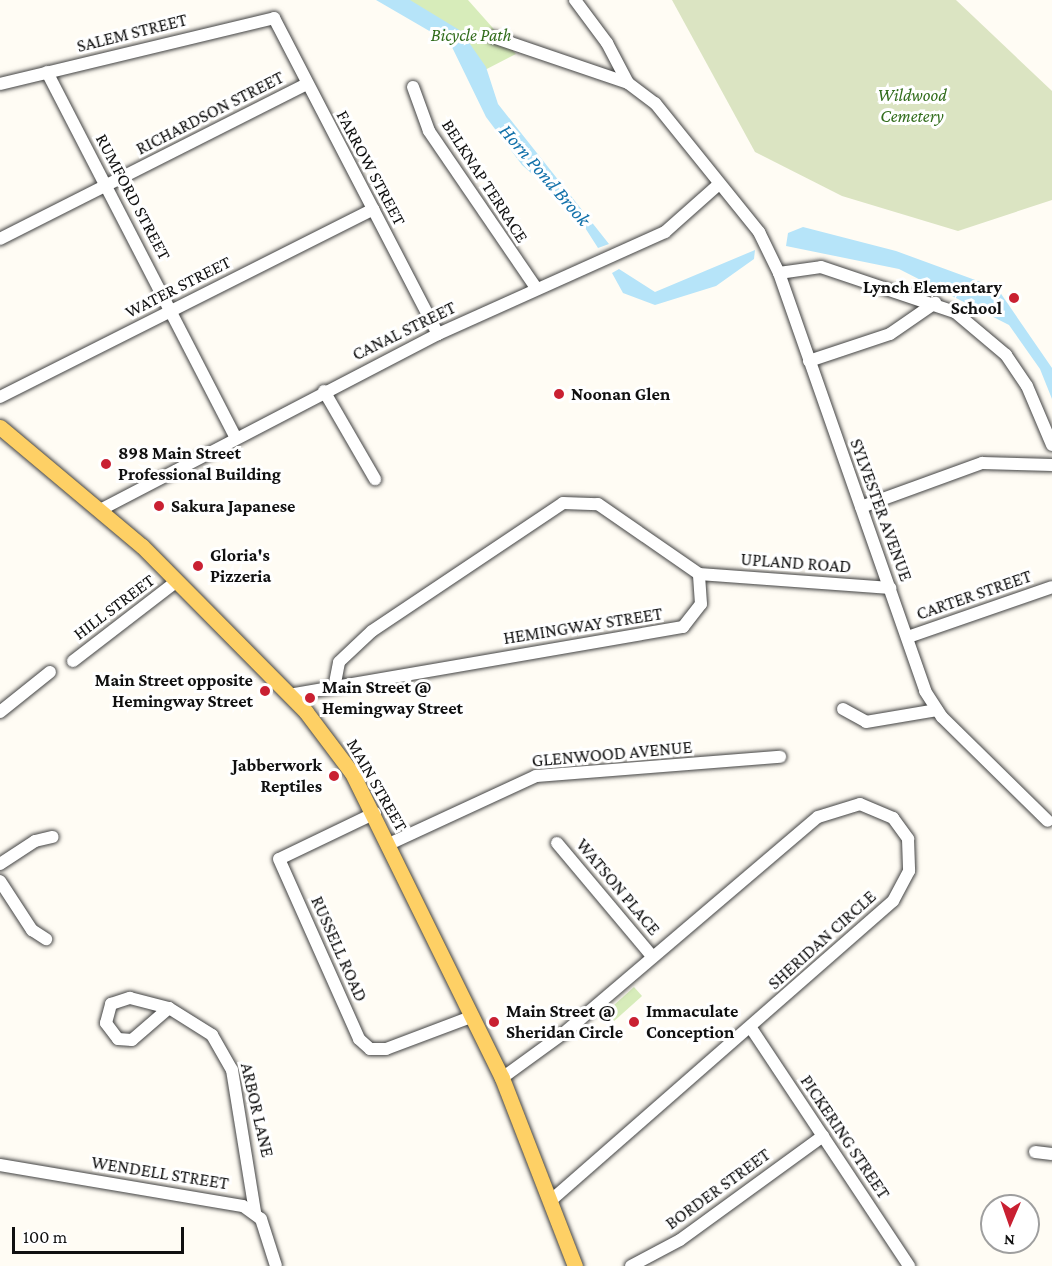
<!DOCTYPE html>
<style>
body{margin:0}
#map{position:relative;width:1052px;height:1266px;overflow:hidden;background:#fffcf4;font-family:"Crimson Pro",serif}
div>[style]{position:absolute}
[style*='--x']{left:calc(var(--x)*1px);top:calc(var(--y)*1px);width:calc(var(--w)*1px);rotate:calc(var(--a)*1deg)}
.green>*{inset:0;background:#d7ecba;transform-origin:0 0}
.cemetery>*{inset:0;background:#dbe4c2}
.water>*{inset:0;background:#b6e4f9}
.roads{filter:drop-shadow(0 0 2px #434343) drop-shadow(0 0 2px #434343)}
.minor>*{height:12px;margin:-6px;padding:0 6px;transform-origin:6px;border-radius:6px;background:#fff}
.major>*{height:15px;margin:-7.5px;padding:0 7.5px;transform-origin:7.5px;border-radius:7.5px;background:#fed065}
.dots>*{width:16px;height:16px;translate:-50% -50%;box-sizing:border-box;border:3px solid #fff;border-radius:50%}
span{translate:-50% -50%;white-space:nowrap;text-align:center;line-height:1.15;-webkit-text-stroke:6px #fff;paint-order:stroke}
.street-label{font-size:18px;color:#101010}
.park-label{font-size:18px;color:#326d1c;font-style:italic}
.poi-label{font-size:18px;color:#101010;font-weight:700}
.right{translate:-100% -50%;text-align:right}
.left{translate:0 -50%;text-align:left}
.water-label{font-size:20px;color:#1271aa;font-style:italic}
.north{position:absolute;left:980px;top:1194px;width:60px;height:60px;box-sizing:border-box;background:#fff;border:2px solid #9f9f9f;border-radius:50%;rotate:182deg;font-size:16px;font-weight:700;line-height:24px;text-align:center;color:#101010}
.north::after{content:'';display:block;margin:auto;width:21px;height:27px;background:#c92032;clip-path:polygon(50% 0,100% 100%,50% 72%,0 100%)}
.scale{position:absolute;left:12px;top:1227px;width:172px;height:27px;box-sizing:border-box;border:3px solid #101010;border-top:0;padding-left:8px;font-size:18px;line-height:21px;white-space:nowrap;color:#101010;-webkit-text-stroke:4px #fff;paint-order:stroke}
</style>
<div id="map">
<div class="green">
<div style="clip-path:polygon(409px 0,468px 0,516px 54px,479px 73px)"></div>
<div style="left:634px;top:987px;width:12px;height:41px;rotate:48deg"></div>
</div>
<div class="cemetery">
<div style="clip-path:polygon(672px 0,956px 0,1052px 91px,1052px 200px,958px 231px,842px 196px,755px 152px)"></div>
</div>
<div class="water">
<div style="clip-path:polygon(376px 0,410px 0,461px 31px,486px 67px,498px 104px,609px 244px,598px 248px,575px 212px,522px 165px,486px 117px,450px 43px)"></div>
<div style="clip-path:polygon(803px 227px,896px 251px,997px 288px,1052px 368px,1052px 399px,1040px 369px,1009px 325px,899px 269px,786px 246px,788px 233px)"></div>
<div style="clip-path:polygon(755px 250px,754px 259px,716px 286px,655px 305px,623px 293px,612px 273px,619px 269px,655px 292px)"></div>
</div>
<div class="roads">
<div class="minor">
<div style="--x:575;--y:0;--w:54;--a:53.3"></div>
<div style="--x:607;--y:43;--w:45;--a:62.3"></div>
<div style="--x:628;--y:83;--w:34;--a:37"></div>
<div style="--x:655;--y:103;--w:166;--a:51.1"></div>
<div style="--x:759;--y:232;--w:46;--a:64"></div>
<div style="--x:779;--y:273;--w:443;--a:70.7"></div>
<div style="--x:925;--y:691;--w:31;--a:57"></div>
<div style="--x:942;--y:717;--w:148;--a:44.5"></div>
<div style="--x:493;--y:37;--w:143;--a:18.8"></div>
<div style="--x:47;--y:72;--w:410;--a:62.7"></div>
<div style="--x:0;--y:84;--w:282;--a:-13.5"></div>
<div style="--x:274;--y:18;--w:356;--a:62.6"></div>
<div style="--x:413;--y:87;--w:47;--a:70"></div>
<div style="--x:429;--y:131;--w:190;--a:55.7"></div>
<div style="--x:0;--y:239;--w:344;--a:-26.8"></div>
<div style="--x:779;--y:273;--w:42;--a:-8.1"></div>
<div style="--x:821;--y:267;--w:141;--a:18.6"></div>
<div style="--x:955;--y:312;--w:67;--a:40.1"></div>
<div style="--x:1006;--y:355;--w:37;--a:56"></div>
<div style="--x:1027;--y:386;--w:64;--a:67"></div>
<div style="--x:809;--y:361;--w:85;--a:-18.4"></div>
<div style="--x:890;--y:334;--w:55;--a:-34.6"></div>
<div style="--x:324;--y:391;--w:102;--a:59.9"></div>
<div style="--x:0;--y:397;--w:418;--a:-26.7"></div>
<div style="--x:861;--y:507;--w:129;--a:-20"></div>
<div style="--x:982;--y:463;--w:70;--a:1.6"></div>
<div style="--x:102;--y:509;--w:379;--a:-27.5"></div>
<div style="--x:438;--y:334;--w:249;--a:-24.2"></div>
<div style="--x:665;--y:232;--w:71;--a:-41.6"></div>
<div style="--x:908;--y:637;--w:152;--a:-19.1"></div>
<div style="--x:73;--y:661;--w:131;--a:-37.6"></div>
<div style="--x:335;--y:683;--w:21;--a:-79"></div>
<div style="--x:339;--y:662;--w:45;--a:-43.2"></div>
<div style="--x:372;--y:631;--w:230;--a:-33.8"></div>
<div style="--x:563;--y:503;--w:35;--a:2"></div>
<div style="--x:598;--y:504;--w:123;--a:34.7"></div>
<div style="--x:699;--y:574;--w:192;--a:4.2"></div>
<div style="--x:289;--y:695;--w:400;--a:-9.8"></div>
<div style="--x:683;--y:627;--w:29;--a:-52"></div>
<div style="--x:701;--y:604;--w:30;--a:-94"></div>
<div style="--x:843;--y:709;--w:26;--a:29"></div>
<div style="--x:866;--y:722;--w:72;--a:-9.6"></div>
<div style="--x:0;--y:712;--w:64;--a:-38.7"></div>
<div style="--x:375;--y:813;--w:106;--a:154.4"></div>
<div style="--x:279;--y:859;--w:197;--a:66"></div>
<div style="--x:359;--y:1039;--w:15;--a:42"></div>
<div style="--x:370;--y:1049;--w:16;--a:0"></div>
<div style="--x:386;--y:1049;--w:91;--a:-20.6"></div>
<div style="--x:557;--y:843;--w:146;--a:50"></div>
<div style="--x:389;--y:844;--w:162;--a:-24.8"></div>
<div style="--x:536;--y:776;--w:245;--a:-4.5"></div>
<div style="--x:0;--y:864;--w:42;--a:-33.3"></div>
<div style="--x:35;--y:841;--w:18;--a:-13"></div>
<div style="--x:0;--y:881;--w:59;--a:56.9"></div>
<div style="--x:32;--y:930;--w:17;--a:33"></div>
<div style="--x:169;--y:1008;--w:49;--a:139.1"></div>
<div style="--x:132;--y:1040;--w:14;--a:-176"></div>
<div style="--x:118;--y:1039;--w:20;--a:-127"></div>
<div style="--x:106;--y:1023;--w:20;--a:-75"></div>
<div style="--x:111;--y:1004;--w:20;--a:-18"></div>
<div style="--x:130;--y:998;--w:40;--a:14.4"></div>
<div style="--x:169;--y:1008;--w:51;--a:32.1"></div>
<div style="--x:212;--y:1035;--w:40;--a:60.3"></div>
<div style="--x:232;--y:1070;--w:144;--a:80.8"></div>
<div style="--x:751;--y:1028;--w:286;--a:56.4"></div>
<div style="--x:502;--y:1078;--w:77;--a:-36"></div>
<div style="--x:564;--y:1033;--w:333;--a:-40.4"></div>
<div style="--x:818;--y:817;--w:44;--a:-17.2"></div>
<div style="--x:860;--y:804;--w:36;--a:23"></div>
<div style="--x:893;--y:818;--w:26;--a:54"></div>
<div style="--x:908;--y:839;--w:32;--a:88"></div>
<div style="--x:909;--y:871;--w:34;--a:118"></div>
<div style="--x:893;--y:901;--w:453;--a:138.8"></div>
<div style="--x:1035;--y:1152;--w:17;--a:7"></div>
<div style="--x:0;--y:1165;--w:246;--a:9.6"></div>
<div style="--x:243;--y:1206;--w:22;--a:36"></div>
<div style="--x:261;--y:1219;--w:49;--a:72.3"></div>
<div style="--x:631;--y:1266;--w:55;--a:-28"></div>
<div style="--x:680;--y:1240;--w:177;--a:-36"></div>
</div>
<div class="major">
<div style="--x:0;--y:427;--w:185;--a:40"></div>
<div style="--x:142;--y:546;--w:233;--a:45.3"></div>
<div style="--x:306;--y:712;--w:76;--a:53"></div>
<div style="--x:352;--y:773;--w:340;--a:63.8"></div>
<div style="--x:502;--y:1078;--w:202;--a:68.8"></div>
</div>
</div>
<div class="dots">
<div style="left:1014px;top:298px;background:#c92032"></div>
<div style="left:559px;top:394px;background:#c92032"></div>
<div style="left:106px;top:464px;background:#c92032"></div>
<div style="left:159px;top:506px;background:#c92032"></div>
<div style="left:198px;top:566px;background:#c92032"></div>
<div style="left:265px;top:691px;background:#c92032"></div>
<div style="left:310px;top:698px;background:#c92032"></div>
<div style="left:334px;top:776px;background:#c92032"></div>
<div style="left:494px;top:1022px;background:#c92032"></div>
<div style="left:634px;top:1022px;background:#c92032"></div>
</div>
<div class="street-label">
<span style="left:132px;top:33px;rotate:-14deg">SALEM STREET</span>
<span style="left:210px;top:113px;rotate:-27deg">RICHARDSON STREET</span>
<span style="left:371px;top:168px;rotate:62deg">FARROW STREET</span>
<span style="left:485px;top:181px;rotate:57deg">BELKNAP TERRACE</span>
<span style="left:133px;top:197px;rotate:62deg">RUMFORD STREET</span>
<span style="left:178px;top:287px;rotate:-27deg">WATER STREET</span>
<span style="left:404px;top:331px;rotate:-26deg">CANAL STREET</span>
<span style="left:881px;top:510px;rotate:70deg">SYLVESTER AVENUE</span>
<span style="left:796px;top:563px;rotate:4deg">UPLAND ROAD</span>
<span style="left:974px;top:595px;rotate:-19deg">CARTER STREET</span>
<span style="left:114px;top:607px;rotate:-37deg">HILL STREET</span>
<span style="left:583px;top:626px;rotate:-9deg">HEMINGWAY STREET</span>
<span style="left:612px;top:754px;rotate:-5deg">GLENWOOD AVENUE</span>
<span style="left:377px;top:785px;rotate:60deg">MAIN STREET</span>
<span style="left:618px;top:887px;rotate:50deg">WATSON PLACE</span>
<span style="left:822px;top:940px;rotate:-42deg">SHERIDAN CIRCLE</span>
<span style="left:339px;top:949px;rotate:66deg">RUSSELL ROAD</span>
<span style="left:257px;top:1110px;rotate:77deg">ARBOR LANE</span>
<span style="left:845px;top:1137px;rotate:56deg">PICKERING STREET</span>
<span style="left:160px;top:1173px;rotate:9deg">WENDELL STREET</span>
<span style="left:718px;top:1189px;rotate:-36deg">BORDER STREET</span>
</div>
<div class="park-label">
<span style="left:471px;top:35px">Bicycle Path</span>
<span style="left:912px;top:106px">Wildwood<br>Cemetery</span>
</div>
<div class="poi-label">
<span class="right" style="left:1002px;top:298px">Lynch Elementary<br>School</span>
<span class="left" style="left:571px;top:394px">Noonan Glen</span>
<span class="left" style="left:118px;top:464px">898 Main Street<br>Professional Building</span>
<span class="left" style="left:171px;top:506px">Sakura Japanese</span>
<span class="left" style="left:210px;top:566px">Gloria's<br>Pizzeria</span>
<span class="right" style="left:253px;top:691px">Main Street opposite<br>Hemingway Street</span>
<span class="left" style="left:322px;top:698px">Main Street @<br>Hemingway Street</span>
<span class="right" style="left:322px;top:776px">Jabberwork<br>Reptiles</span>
<span class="left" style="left:506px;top:1022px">Main Street @<br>Sheridan Circle</span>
<span class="left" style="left:646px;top:1022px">Immaculate<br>Conception</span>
</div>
<div class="water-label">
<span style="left:545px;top:175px;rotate:49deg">Horn Pond Brook</span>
</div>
<div class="north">N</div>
<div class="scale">100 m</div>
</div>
